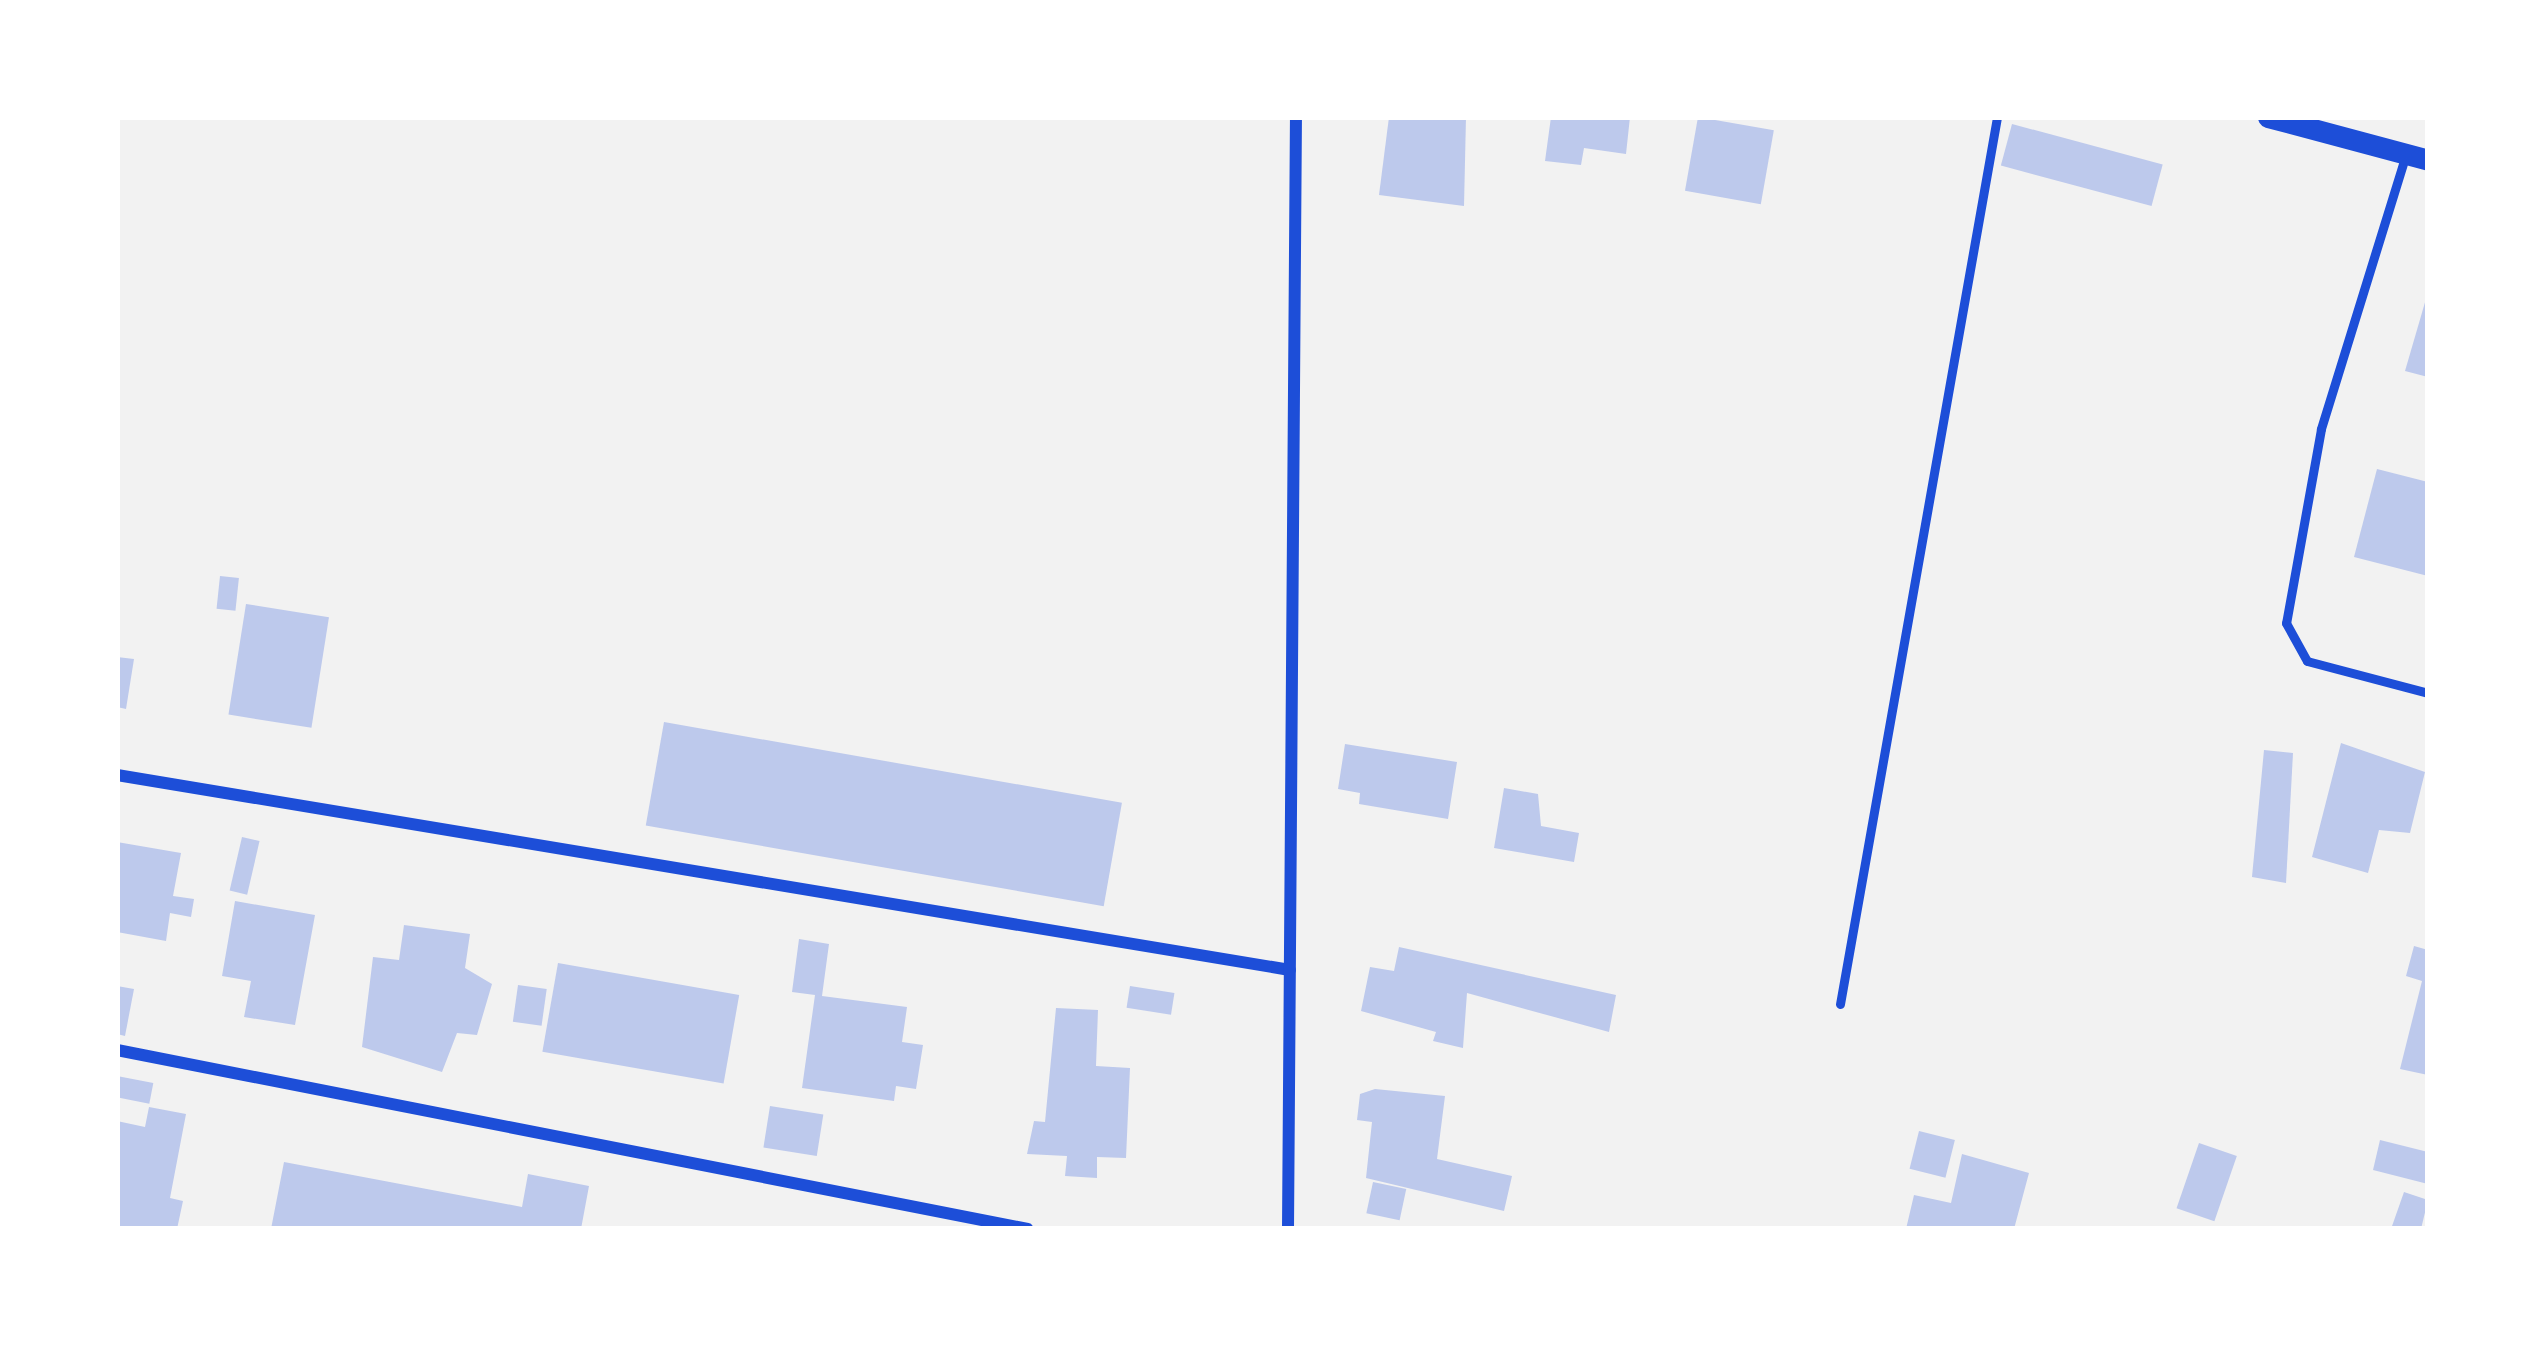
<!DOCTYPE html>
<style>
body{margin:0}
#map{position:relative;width:2545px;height:1346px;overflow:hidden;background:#f2f2f2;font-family:"Space Grotesk",sans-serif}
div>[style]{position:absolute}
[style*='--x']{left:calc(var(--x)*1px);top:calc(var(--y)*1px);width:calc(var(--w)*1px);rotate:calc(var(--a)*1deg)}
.building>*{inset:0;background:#bdc9ec;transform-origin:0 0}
.service>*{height:9px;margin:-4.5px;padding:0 4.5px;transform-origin:4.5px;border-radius:4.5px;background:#1d4ed8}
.minor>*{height:12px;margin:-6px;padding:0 6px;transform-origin:6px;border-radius:6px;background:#1d4ed8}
.tertiary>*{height:21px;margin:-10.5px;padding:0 10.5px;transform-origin:10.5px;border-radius:10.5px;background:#1d4ed8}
span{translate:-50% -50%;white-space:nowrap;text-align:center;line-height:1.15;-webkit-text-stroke:9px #fff;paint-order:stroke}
.frame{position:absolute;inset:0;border:120px solid #fff;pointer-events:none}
</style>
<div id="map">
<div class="building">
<div style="clip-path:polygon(1389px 117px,1466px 117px,1464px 206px,1379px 195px)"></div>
<div style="clip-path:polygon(1551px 117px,1630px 117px,1626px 154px,1584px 148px,1581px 165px,1545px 161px)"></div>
<div style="left:1698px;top:117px;width:77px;height:75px;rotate:10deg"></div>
<div style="left:2012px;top:124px;width:156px;height:43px;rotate:15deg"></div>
<div style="clip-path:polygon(2428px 292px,2428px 377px,2405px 371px)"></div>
<div style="clip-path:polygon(2377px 469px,2428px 482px,2428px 576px,2354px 557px)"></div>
<div style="left:220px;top:576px;width:19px;height:33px;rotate:6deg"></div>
<div style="left:246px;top:604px;width:84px;height:112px;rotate:9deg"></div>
<div style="clip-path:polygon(117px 657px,134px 659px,126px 709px,117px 707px)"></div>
<div style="left:664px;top:722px;width:465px;height:105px;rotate:10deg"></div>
<div style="clip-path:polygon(2341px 743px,2425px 772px,2410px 833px,2379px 830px,2368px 873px,2312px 857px)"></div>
<div style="clip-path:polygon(1345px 744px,1457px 762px,1448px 819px,1359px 804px,1360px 793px,1338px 789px)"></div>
<div style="clip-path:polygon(2264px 750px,2293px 753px,2286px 883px,2252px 877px)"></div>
<div style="clip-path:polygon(1504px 788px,1538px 794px,1541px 826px,1579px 833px,1574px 862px,1494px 848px)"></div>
<div style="left:242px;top:837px;width:18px;height:55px;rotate:13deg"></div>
<div style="clip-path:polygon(117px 842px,181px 853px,173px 896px,194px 899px,191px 917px,170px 913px,166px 941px,117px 932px)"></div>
<div style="clip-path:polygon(235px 901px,315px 915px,295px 1025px,244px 1017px,251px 981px,222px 976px)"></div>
<div style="clip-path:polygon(404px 925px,470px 934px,465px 968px,492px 984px,477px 1035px,457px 1033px,442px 1072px,362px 1047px,373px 957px,399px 960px)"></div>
<div style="clip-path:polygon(799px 939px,829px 944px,822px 996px,907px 1007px,902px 1042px,923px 1045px,916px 1089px,896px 1086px,894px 1101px,802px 1088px,815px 995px,792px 992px)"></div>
<div style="clip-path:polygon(2414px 946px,2428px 950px,2428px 1075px,2400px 1069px,2422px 981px,2406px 976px)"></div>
<div style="clip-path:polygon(1399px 947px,1616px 995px,1609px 1032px,1467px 993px,1463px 1048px,1433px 1041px,1436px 1032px,1361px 1011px,1370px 967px,1394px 971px)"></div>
<div style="left:558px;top:963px;width:184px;height:90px;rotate:10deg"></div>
<div style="left:518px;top:985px;width:29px;height:37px;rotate:8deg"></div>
<div style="clip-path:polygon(117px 986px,134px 989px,125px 1036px,117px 1034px)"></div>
<div style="left:1130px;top:986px;width:45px;height:22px;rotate:9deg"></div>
<div style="clip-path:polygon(1056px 1008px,1098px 1010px,1096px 1066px,1130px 1068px,1126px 1158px,1097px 1157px,1097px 1178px,1065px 1176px,1067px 1156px,1027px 1154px,1034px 1121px,1045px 1122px)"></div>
<div style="left:117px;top:1076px;width:37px;height:21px;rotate:11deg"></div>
<div style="clip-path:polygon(1375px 1089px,1445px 1096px,1437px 1159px,1512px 1176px,1504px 1211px,1366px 1178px,1372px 1122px,1357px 1120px,1360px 1094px)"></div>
<div style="left:770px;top:1106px;width:54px;height:42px;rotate:9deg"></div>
<div style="clip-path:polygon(149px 1107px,186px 1114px,170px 1198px,183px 1201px,177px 1229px,117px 1229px,117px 1121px,145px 1127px)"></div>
<div style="left:1919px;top:1131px;width:37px;height:39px;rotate:14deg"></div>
<div style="clip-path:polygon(2380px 1140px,2428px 1152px,2428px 1184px,2373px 1170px)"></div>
<div style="left:2199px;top:1143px;width:40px;height:69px;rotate:19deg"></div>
<div style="clip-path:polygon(1962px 1154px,2029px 1173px,2014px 1229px,1906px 1229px,1914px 1195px,1951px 1203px)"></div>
<div style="clip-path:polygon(284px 1162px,522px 1207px,528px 1174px,589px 1186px,581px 1229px,271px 1229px)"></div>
<div style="left:1373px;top:1182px;width:34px;height:32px;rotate:12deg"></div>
<div style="clip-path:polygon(2404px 1192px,2428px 1200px,2421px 1229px,2391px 1229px)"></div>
</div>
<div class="service">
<div style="--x:2406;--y:154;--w:288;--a:107.2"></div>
<div style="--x:2321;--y:429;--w:197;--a:100.2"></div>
<div style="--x:2286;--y:623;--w:43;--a:61.1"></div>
<div style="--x:2307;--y:661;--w:125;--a:14.8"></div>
<div style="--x:1840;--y:1004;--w:901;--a:-79.96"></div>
</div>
<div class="minor">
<div style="--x:117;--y:775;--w:1189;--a:9.44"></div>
<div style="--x:117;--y:1050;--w:928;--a:11.12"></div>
<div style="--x:1288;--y:1229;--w:1112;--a:-89.59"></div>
</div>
<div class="tertiary">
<div style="--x:2268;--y:117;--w:166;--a:15"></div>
</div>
<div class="frame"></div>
</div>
